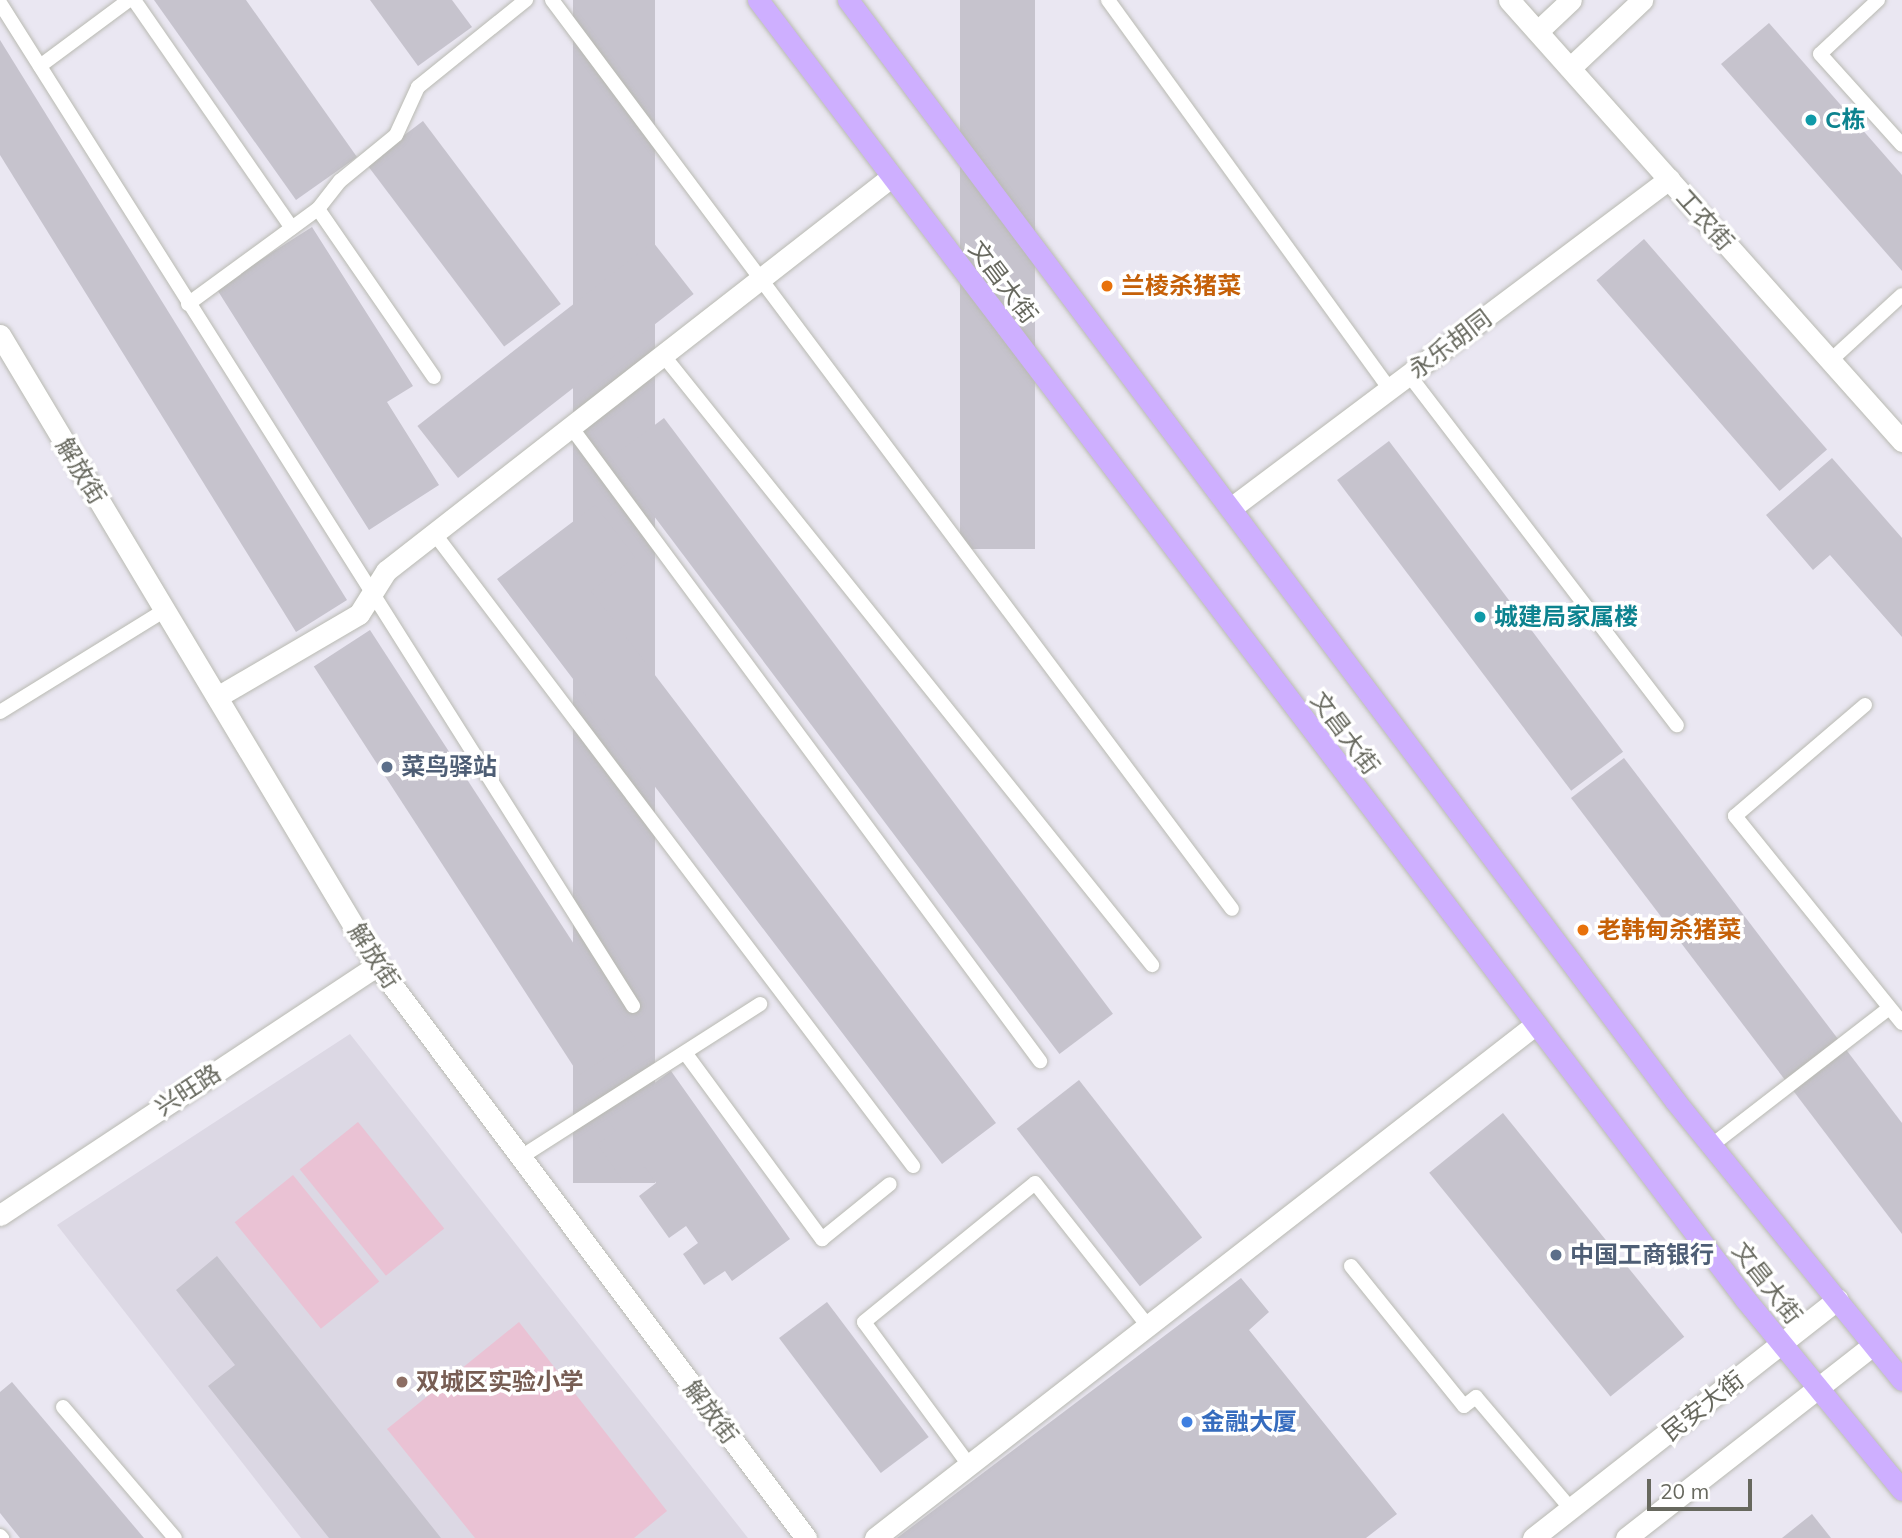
<!DOCTYPE html>
<meta charset="utf-8">
<style>
body{margin:0}
#map{position:relative;width:1902px;height:1538px;overflow:hidden;background:#eae7f2;font-family:Mulish,"Noto Sans SC",sans-serif}
div>[style]{position:absolute}
[style*='--x']{left:calc(var(--x)*1px);top:calc(var(--y)*1px);width:calc(var(--w)*1px);rotate:calc(var(--a)*1deg)}
.education>*{inset:0;background:#dcd8e4}
.green>*{inset:0;background:#eac2d4;transform-origin:0 0}
.building>*{inset:0;background:#c6c3cd;transform-origin:0 0}
.roads{filter:drop-shadow(0 0 2px #b9bab2) drop-shadow(0 0 2px #b9bab2)}
.lane>*{height:14px;margin:-7px;padding:0 7px;transform-origin:7px;border-radius:7px;background:#fff}
.street>*{height:21px;margin:-10.5px;padding:0 10.5px;transform-origin:10.5px;border-radius:10.5px;background:#fff}
.secondary>*{height:21px;margin:-10.5px;padding:0 10.5px;transform-origin:10.5px;border-radius:10.5px;background:#fff}
.primary>*{height:21px;margin:-10.5px;padding:0 10.5px;transform-origin:10.5px;border-radius:10.5px;background:#ceafff}
.dots>*{width:19px;height:19px;translate:-50% -50%;box-sizing:border-box;border:4px solid #fff;border-radius:50%}
span{translate:-50% -50%;white-space:nowrap;text-align:center;line-height:1.15;-webkit-text-stroke:7px #fff;paint-order:stroke}
.culture-label{font-size:24px;color:#0d838f;font-weight:700}
.left{translate:0 -50%;text-align:left}
.street-label{font-size:24px;color:#67685e}
.food-label{font-size:24px;color:#c56008;font-weight:700}
.service-label{font-size:24px;color:#4e5e75;font-weight:700}
.education-label{font-size:24px;color:#785e54;font-weight:700}
.shop-label{font-size:24px;color:#366cbe;font-weight:700}
.scale{position:absolute;left:1647px;top:1479px;width:105px;height:32px;box-sizing:border-box;border:4px solid #67685e;border-top:0;padding-left:9px;font-size:21px;line-height:24px;white-space:nowrap;color:#67685e;-webkit-text-stroke:5px #fff;paint-order:stroke}
</style>
<div id="map">
<div class="education">
<div style="clip-path:polygon(350px 1034px,748px 1538px,301px 1538px,57px 1225px)"></div>
</div>
<div class="green">
<div style="left:358px;top:1122px;width:137px;height:75px;rotate:51deg"></div>
<div style="left:293px;top:1175px;width:137px;height:75px;rotate:51deg"></div>
<div style="clip-path:polygon(519px 1322px,667px 1511px,634px 1538px,475px 1538px,387px 1429px)"></div>
</div>
<div class="building">
<div style="clip-path:polygon(154px 0,246px 0,357px 157px,296px 200px)"></div>
<div style="clip-path:polygon(370px 0,452px 0,472px 27px,418px 66px)"></div>
<div style="left:573px;top:0;width:82px;height:1183px"></div>
<div style="left:960px;top:0;width:75px;height:549px"></div>
<div style="clip-path:polygon(1769px 23px,1902px 175px,1902px 271px,1721px 64px)"></div>
<div style="clip-path:polygon(0 40px,347px 600px,296px 632px,0 155px)"></div>
<div style="left:423px;top:121px;width:229px;height:71px;rotate:53deg"></div>
<div style="clip-path:polygon(312px 227px,413px 386px,387px 402px,439px 485px,369px 530px,216px 288px)"></div>
<div style="left:1644px;top:239px;width:279px;height:63px;rotate:49deg"></div>
<div style="left:653px;top:242px;width:66px;height:299px;rotate:52deg"></div>
<div style="left:664px;top:418px;width:746px;height:67px;rotate:53deg"></div>
<div style="left:1389px;top:441px;width:389px;height:65px;rotate:53deg"></div>
<div style="clip-path:polygon(1832px 458px,1902px 538px,1902px 637px,1830px 555px,1813px 570px,1766px 515px)"></div>
<div style="clip-path:polygon(595px 505px,635px 557px,591px 591px,996px 1123px,942px 1164px,497px 579px)"></div>
<div style="left:370px;top:630px;width:487px;height:67px;rotate:57deg"></div>
<div style="clip-path:polygon(1624px 758px,1902px 1123px,1902px 1234px,1571px 798px)"></div>
<div style="clip-path:polygon(671px 1071px,790px 1239px,732px 1281px,725px 1271px,704px 1285px,683px 1254px,698px 1243px,686px 1226px,669px 1238px,639px 1196px,656px 1183px,645px 1167px,624px 1182px,597px 1144px,616px 1131px,606px 1118px)"></div>
<div style="left:1079px;top:1080px;width:200px;height:79px;rotate:52deg"></div>
<div style="left:1503px;top:1113px;width:288px;height:95px;rotate:51deg"></div>
<div style="clip-path:polygon(217px 1256px,441px 1538px,329px 1538px,208px 1386px,235px 1365px,176px 1290px)"></div>
<div style="clip-path:polygon(1241px 1278px,1269px 1312px,1249px 1330px,1397px 1514px,1366px 1538px,897px 1538px)"></div>
<div style="left:827px;top:1302px;width:169px;height:60px;rotate:53deg"></div>
<div style="clip-path:polygon(12px 1382px,144px 1538px,20px 1538px,0 1513px,0 1392px)"></div>
<div style="clip-path:polygon(1812px 1514px,1831px 1538px,1782px 1538px)"></div>
</div>
<div class="roads">
<div class="lane">
<div style="--x:134;--y:0;--w:277;--a:55.3"></div>
<div style="--x:552;--y:0;--w:1135;--a:53.2"></div>
<div style="--x:1108;--y:0;--w:480;--a:54.1"></div>
<div style="--x:1878;--y:0;--w:79;--a:137"></div>
<div style="--x:1820;--y:54;--w:122;--a:48"></div>
<div style="--x:0;--y:3;--w:1186;--a:57.74"></div>
<div style="--x:40;--y:66;--w:111;--a:-36.6"></div>
<div style="--x:318;--y:209;--w:36;--a:-52"></div>
<div style="--x:340;--y:181;--w:72;--a:-39.4"></div>
<div style="--x:396;--y:135;--w:53;--a:-65.4"></div>
<div style="--x:418;--y:87;--w:139;--a:-38.9"></div>
<div style="--x:188;--y:304;--w:161;--a:-36.2"></div>
<div style="--x:318;--y:209;--w:204;--a:55.4"></div>
<div style="--x:663;--y:355;--w:782;--a:51.28"></div>
<div style="--x:1831;--y:360;--w:96;--a:-42.5"></div>
<div style="--x:1409;--y:375;--w:441;--a:52.6"></div>
<div style="--x:571;--y:427;--w:789;--a:53.51"></div>
<div style="--x:434;--y:533;--w:794;--a:52.88"></div>
<div style="--x:1865;--y:705;--w:171;--a:139.5"></div>
<div style="--x:1735;--y:816;--w:266;--a:51.1"></div>
<div style="--x:0;--y:712;--w:194;--a:-31.7"></div>
<div style="--x:686;--y:1054;--w:230;--a:53.7"></div>
<div style="--x:822;--y:1239;--w:87;--a:-39"></div>
<div style="--x:1712;--y:1145;--w:224;--a:-37.7"></div>
<div style="--x:521;--y:1157;--w:284;--a:-32.6"></div>
<div style="--x:1351;--y:1266;--w:180;--a:51.1"></div>
<div style="--x:1464;--y:1406;--w:15;--a:-37"></div>
<div style="--x:1476;--y:1397;--w:147;--a:49.7"></div>
<div style="--x:63;--y:1407;--w:172;--a:49.5"></div>
<div style="--x:969;--y:1465;--w:177;--a:-126.3"></div>
<div style="--x:864;--y:1322;--w:220;--a:-39.1"></div>
<div style="--x:1035;--y:1183;--w:182;--a:51.7"></div>
<div style="--x:0;--y:1536;--w:3;--a:45"></div>
</div>
<div class="street">
<div style="--x:0;--y:335;--w:734;--a:59.1"></div>
<div style="--x:1231;--y:508;--w:548;--a:-36.91"></div>
<div style="--x:217;--y:697;--w:164;--a:-30.3"></div>
<div style="--x:359;--y:614;--w:51;--a:-57.9"></div>
<div style="--x:386;--y:571;--w:641;--a:-37.96"></div>
<div style="--x:875;--y:1538;--w:837;--a:-37.87"></div>
</div>
<div class="secondary">
<div style="--x:1509;--y:0;--w:591;--a:48.29"></div>
<div style="--x:1538;--y:31;--w:45;--a:-43.2"></div>
<div style="--x:1571;--y:67;--w:98;--a:-43.3"></div>
<div style="--x:0;--y:1215;--w:452;--a:-33.5"></div>
<div style="--x:377;--y:965;--w:716;--a:53.18"></div>
<div style="--x:1533;--y:1538;--w:387;--a:-38.1"></div>
<div style="--x:1626;--y:1538;--w:313;--a:-38"></div>
</div>
<div class="primary">
<div style="--x:758;--y:0;--w:1631;--a:52.77"></div>
<div style="--x:1745;--y:1299;--w:247;--a:50.6"></div>
<div style="--x:848;--y:0;--w:1378;--a:53.08"></div>
<div style="--x:1676;--y:1102;--w:358;--a:50.9"></div>
</div>
</div>
<div class="dots">
<div style="left:1811px;top:120px;background:#0f9aa8"></div>
<div style="left:1107px;top:286px;background:#e8710a"></div>
<div style="left:1480px;top:617px;background:#0f9aa8"></div>
<div style="left:387px;top:767px;background:#5c6f8a"></div>
<div style="left:1583px;top:930px;background:#e8710a"></div>
<div style="left:1556px;top:1255px;background:#5c6f8a"></div>
<div style="left:402px;top:1382px;background:#8d6e63"></div>
<div style="left:1187px;top:1422px;background:#3f7fe0"></div>
</div>
<div class="culture-label">
<span class="left" style="left:1825px;top:120px">C栋</span>
<span class="left" style="left:1494px;top:617px">城建局家属楼</span>
</div>
<div class="street-label">
<span style="left:1705px;top:220px;rotate:48deg">工农街</span>
<span style="left:1003px;top:282px;rotate:53deg">文昌大街</span>
<span style="left:1450px;top:344px;rotate:-37deg">永乐胡同</span>
<span style="left:81px;top:471px;rotate:59deg">解放街</span>
<span style="left:1345px;top:733px;rotate:53deg">文昌大街</span>
<span style="left:374px;top:956px;rotate:57deg">解放街</span>
<span style="left:188px;top:1090px;rotate:-33deg">兴旺路</span>
<span style="left:1767px;top:1283px;rotate:52deg">文昌大街</span>
<span style="left:1703px;top:1406px;rotate:-38deg">民安大街</span>
<span style="left:711px;top:1412px;rotate:53deg">解放街</span>
</div>
<div class="food-label">
<span class="left" style="left:1121px;top:286px">兰棱杀猪菜</span>
<span class="left" style="left:1597px;top:930px">老韩甸杀猪菜</span>
</div>
<div class="service-label">
<span class="left" style="left:401px;top:767px">菜鸟驿站</span>
<span class="left" style="left:1570px;top:1255px">中国工商银行</span>
</div>
<div class="education-label">
<span class="left" style="left:416px;top:1382px">双城区实验小学</span>
</div>
<div class="shop-label">
<span class="left" style="left:1201px;top:1422px">金融大厦</span>
</div>
<div class="scale">20 m</div>
</div>
